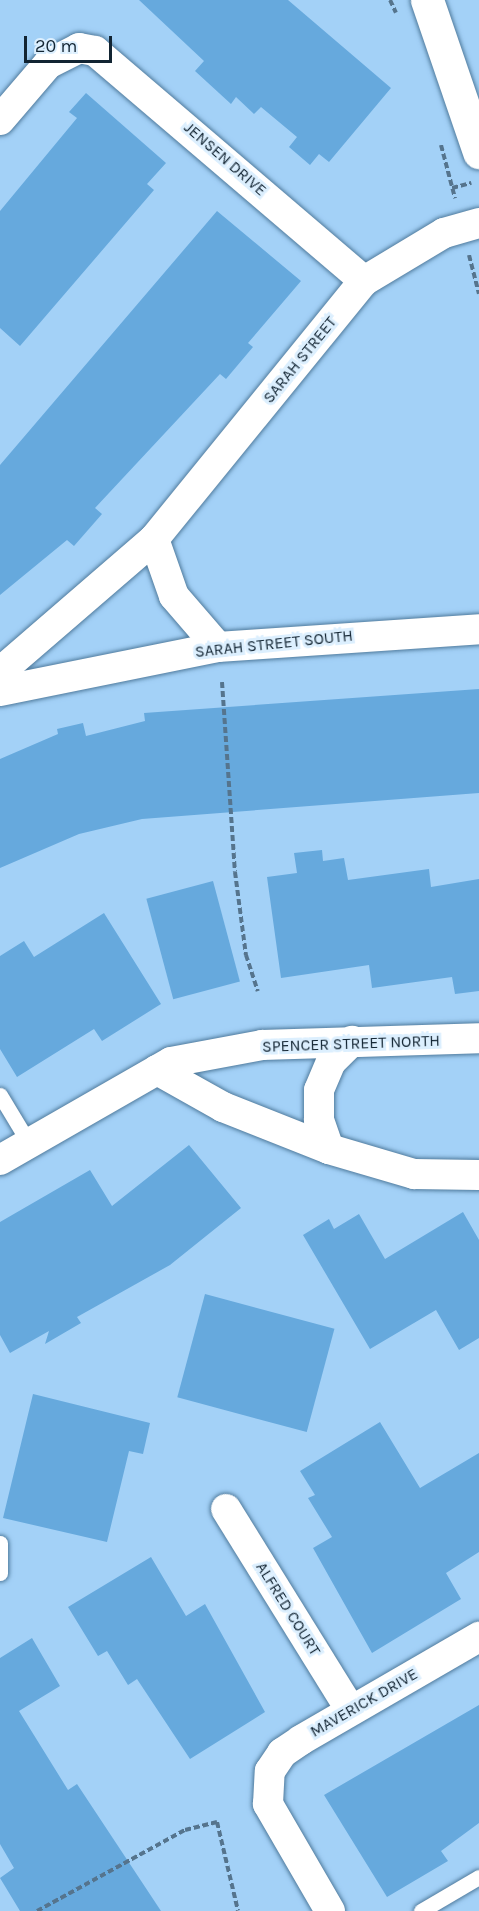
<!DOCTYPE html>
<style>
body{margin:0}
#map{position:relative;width:479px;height:1911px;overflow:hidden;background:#a3d1f7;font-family:Karla,sans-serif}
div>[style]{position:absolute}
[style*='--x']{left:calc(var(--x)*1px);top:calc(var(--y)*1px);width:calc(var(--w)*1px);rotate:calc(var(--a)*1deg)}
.building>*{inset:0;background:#66a9dd;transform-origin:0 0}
.path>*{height:4px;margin-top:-2px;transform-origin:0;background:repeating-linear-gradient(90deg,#55748d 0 6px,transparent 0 9px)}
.roads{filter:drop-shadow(0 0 2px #507b9d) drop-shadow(0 0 2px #507b9d)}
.service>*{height:15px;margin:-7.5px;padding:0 7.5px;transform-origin:7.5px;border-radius:7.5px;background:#fff}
.minor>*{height:30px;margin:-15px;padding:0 15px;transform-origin:15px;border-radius:15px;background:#fff}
.tertiary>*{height:33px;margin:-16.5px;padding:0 16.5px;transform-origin:16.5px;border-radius:16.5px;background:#fff}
span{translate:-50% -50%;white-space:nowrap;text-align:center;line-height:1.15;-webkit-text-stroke:6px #dceffe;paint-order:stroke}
.street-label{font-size:16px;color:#122432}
.scale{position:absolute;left:24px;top:36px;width:88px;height:27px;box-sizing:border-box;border:3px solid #122432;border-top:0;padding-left:8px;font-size:18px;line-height:21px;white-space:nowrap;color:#122432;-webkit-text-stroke:4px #dceffe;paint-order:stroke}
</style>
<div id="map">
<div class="building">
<div style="clip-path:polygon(139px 0,288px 0,391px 88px,329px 162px,319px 154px,310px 165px,289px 147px,297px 137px,261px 107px,254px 114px,236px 97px,231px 104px,195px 71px,204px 61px)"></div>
<div style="clip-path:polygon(86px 93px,166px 163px,147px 184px,154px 190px,20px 346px,0 328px,0 211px,77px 118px,69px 112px)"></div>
<div style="clip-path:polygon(217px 211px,301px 281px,248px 343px,253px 347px,226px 379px,220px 374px,95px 508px,102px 514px,74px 546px,67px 540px,0 595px,0 465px)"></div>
<div style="clip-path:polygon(479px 689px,479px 793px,142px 819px,79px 834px,0 868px,0 759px,58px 734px,57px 729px,83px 723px,86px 736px,145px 721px,144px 713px)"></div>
<div style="clip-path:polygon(322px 850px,323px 861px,344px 858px,348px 880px,429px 869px,431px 887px,479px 879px,479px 991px,455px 994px,452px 977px,372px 988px,369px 965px,281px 978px,267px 877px,297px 873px,294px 853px)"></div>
<div style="left:213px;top:881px;width:104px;height:69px;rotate:75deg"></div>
<div style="clip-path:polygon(104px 913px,161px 1004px,102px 1041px,94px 1029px,17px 1077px,0 1049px,0 956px,24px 941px,34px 957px)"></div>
<div style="clip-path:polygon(189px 1145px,241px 1208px,170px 1265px,77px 1317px,81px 1323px,45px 1344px,49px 1331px,10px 1353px,0 1335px,0 1222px,90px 1170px,112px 1206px)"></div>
<div style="clip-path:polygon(463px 1212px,479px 1240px,479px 1338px,459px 1350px,436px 1310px,370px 1349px,303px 1235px,329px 1219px,334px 1229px,359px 1214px,385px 1259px)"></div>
<div style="left:205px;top:1294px;width:134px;height:107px;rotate:15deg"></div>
<div style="clip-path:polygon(33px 1394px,150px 1423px,143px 1454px,129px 1451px,107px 1542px,3px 1518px)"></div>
<div style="clip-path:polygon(380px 1422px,420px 1488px,479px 1453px,479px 1552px,446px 1573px,461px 1599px,372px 1653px,313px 1548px,332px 1537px,308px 1498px,315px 1495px,300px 1471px)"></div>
<div style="clip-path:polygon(151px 1557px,186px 1616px,205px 1604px,265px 1712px,190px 1759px,137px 1679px,128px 1685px,107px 1651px,98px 1656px,68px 1607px)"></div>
<div style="clip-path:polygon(32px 1638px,60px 1686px,19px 1711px,68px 1790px,77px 1784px,161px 1911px,20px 1911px,0 1878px,14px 1868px,0 1844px,0 1658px)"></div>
<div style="clip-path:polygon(479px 1705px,479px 1823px,441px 1851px,448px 1861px,387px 1897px,324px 1795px)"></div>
</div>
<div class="path">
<div style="--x:390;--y:0;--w:14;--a:65"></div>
<div style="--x:441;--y:145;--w:55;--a:75.2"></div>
<div style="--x:452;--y:188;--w:20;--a:-15"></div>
<div style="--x:469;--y:255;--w:40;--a:75.6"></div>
<div style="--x:222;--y:682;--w:190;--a:86.1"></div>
<div style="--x:235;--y:872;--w:84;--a:82.5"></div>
<div style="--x:246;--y:955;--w:38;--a:72"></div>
<div style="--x:37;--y:1911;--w:169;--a:-28.7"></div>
<div style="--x:185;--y:1830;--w:33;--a:-14"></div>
<div style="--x:217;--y:1822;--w:91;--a:76.7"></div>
</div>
<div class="roads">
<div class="service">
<div style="--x:0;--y:1095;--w:56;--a:58.9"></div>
<div style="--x:0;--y:1543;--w:30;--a:90"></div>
<div style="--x:421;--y:1911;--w:67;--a:-30.4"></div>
</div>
<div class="minor">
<div style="--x:0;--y:120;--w:74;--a:-49.4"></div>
<div style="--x:48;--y:64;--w:35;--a:-27"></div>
<div style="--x:79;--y:48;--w:16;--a:11"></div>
<div style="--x:95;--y:51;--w:354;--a:40.5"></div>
<div style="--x:154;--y:539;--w:60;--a:70.7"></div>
<div style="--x:174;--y:596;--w:67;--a:49.2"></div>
<div style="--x:0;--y:672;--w:203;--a:-40.8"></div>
<div style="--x:154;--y:539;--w:333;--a:-50.9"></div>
<div style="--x:364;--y:281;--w:93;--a:-31"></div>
<div style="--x:444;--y:233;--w:36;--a:-16"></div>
<div style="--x:0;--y:691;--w:222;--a:-11.4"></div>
<div style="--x:218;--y:647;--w:262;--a:-3.9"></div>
<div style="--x:157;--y:1070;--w:76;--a:29.3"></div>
<div style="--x:223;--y:1107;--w:114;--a:21.6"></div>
<div style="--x:329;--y:1149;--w:89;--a:16.4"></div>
<div style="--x:414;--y:1174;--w:65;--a:0.9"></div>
<div style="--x:329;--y:1149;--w:31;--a:-109"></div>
<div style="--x:319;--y:1120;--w:30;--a:-90"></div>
<div style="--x:319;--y:1090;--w:30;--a:-67"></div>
<div style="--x:331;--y:1062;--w:30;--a:-45"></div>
<div style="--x:0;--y:1160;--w:197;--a:-29.8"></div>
<div style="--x:171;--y:1062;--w:93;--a:-10.6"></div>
<div style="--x:262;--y:1045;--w:217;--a:-1.8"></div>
<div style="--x:226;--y:1509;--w:235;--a:58.2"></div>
<div style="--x:330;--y:1911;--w:124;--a:-120.1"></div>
<div style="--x:268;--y:1804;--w:33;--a:-87"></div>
<div style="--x:270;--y:1771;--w:22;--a:-56"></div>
<div style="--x:282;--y:1753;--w:23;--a:-34"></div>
<div style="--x:301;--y:1740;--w:206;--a:-30.1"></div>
</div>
<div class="tertiary">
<div style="--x:427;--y:0;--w:161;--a:71.1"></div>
</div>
</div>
<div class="street-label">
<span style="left:225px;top:159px;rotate:41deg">JENSEN DRIVE</span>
<span style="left:300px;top:360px;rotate:-51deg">SARAH STREET</span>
<span style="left:274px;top:644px;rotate:-6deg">SARAH STREET SOUTH</span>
<span style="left:351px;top:1044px;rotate:-2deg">SPENCER STREET NORTH</span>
<span style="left:288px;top:1609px;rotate:58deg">ALFRED COURT</span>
<span style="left:364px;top:1703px;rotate:-30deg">MAVERICK DRIVE</span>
</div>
<div class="scale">20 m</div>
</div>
